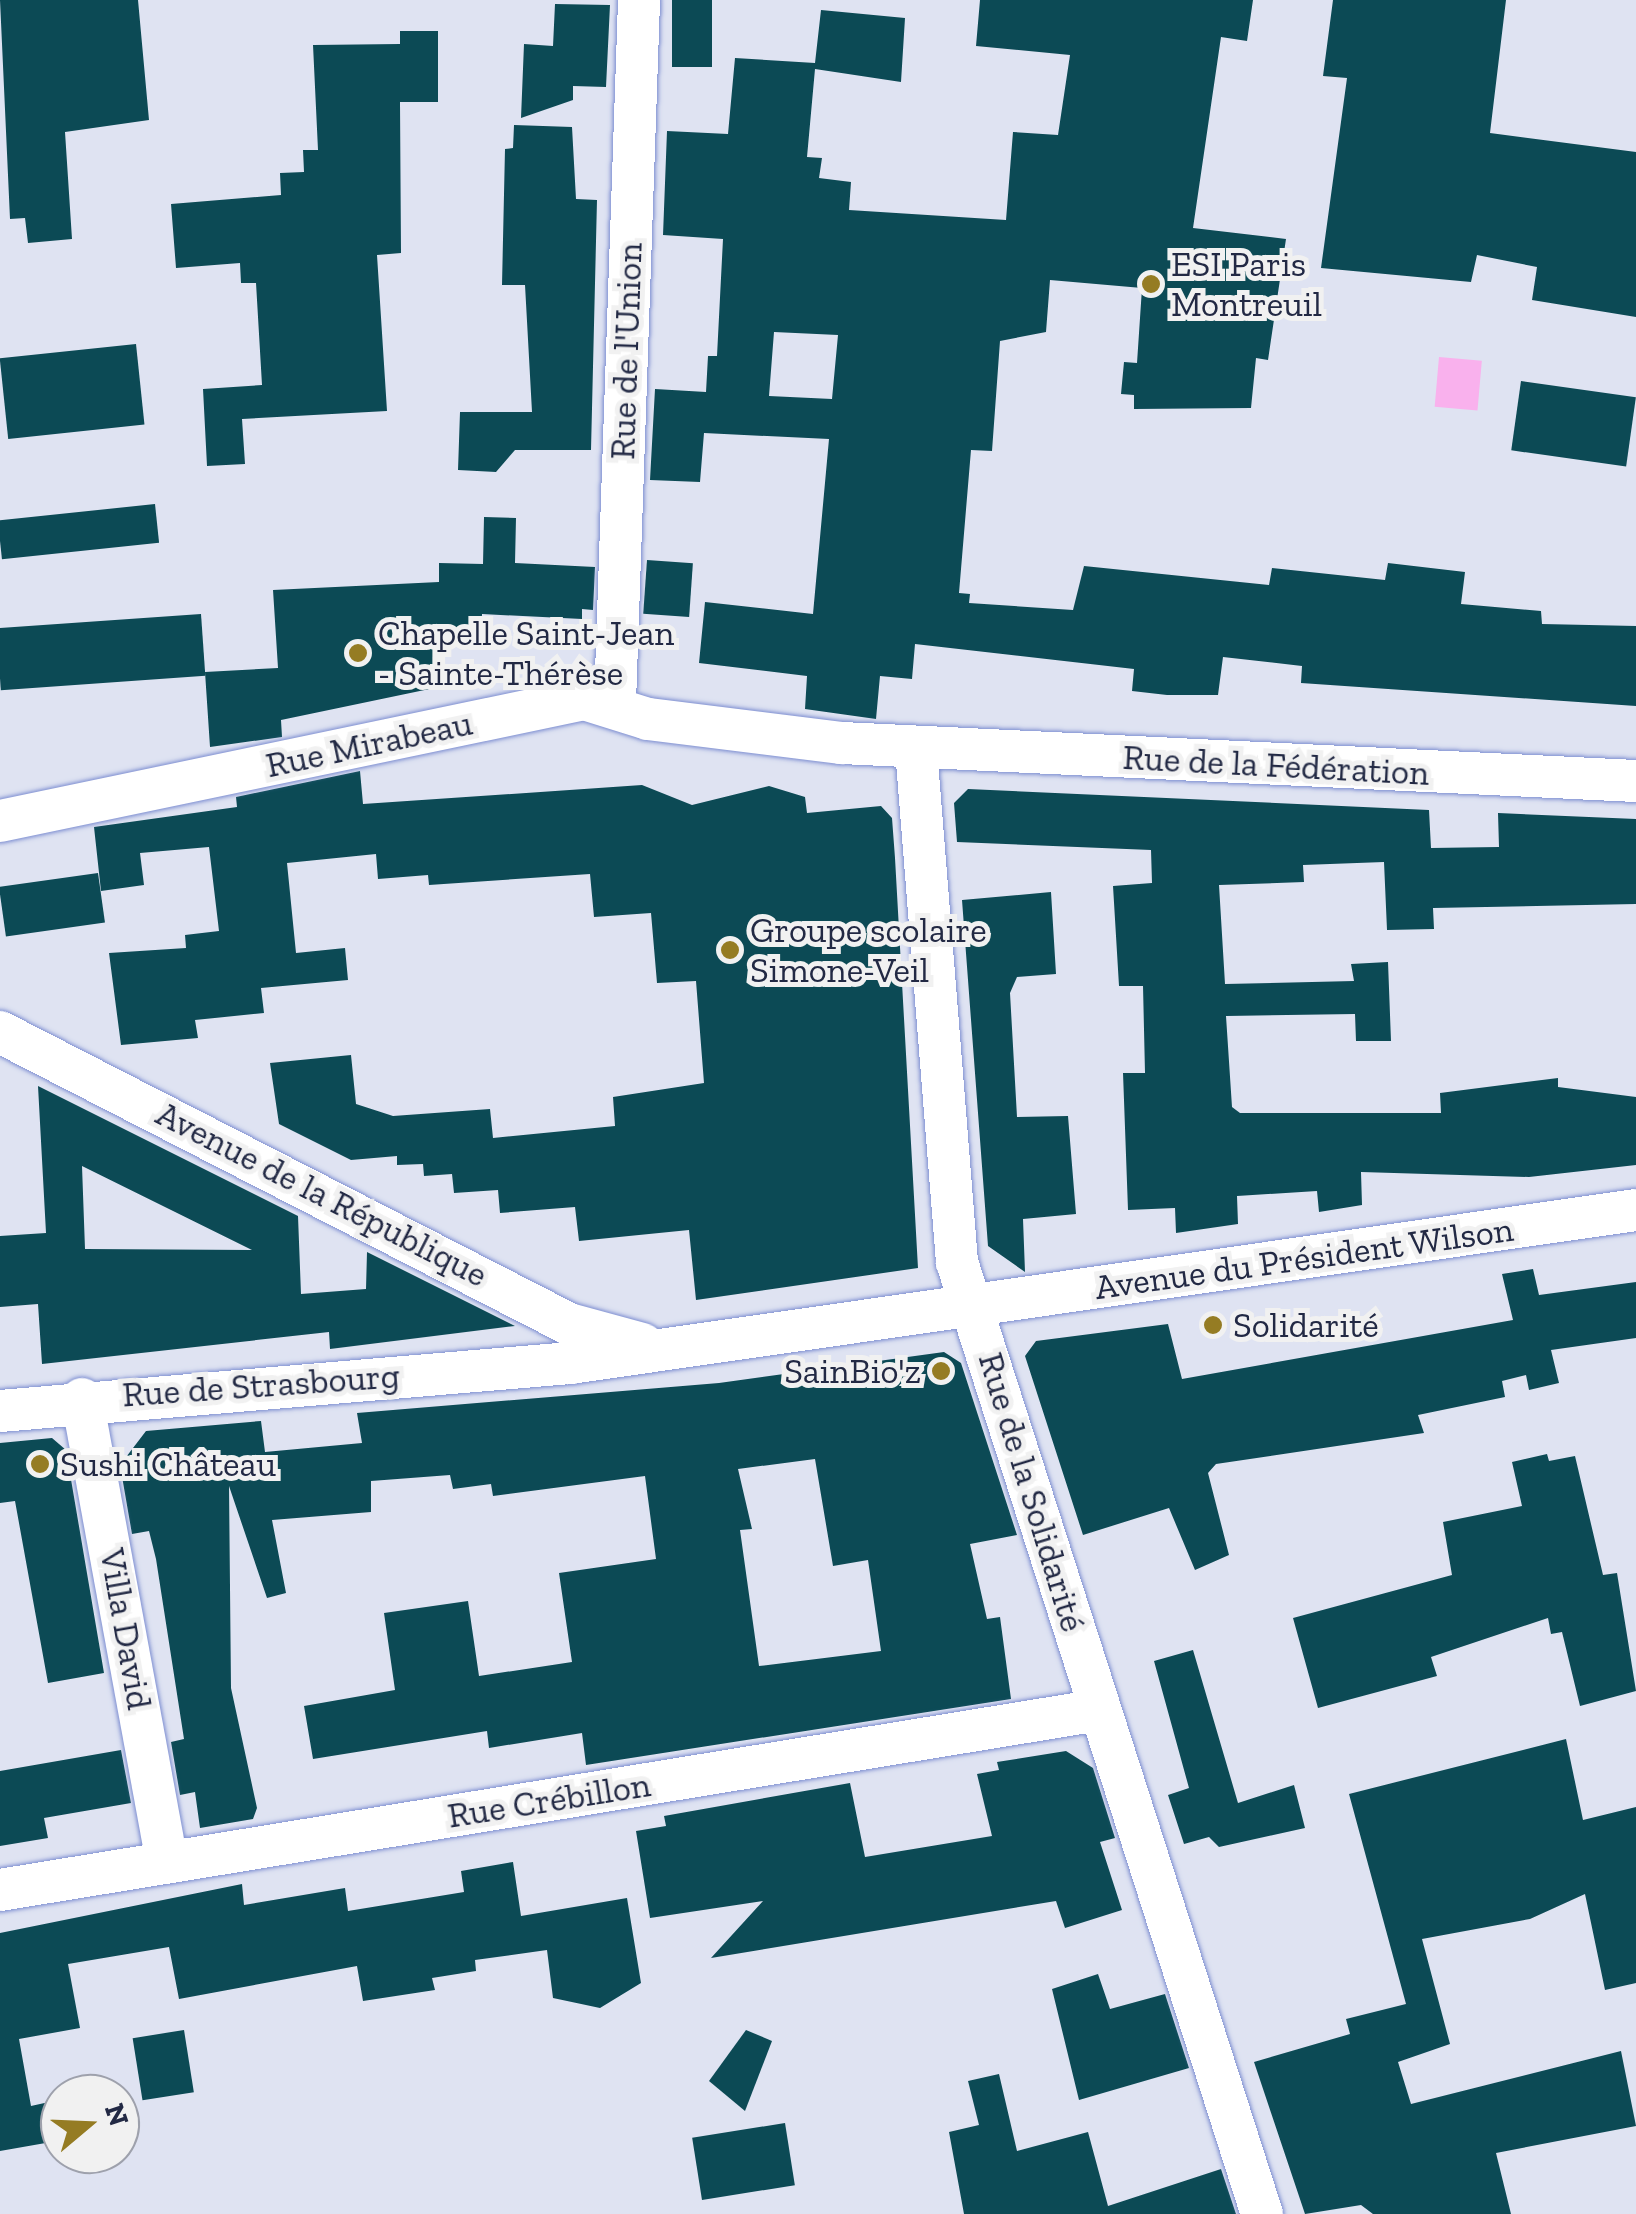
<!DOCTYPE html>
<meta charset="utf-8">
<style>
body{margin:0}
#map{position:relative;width:1636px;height:2214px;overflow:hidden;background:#dfe3f2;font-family:"Zilla Slab",serif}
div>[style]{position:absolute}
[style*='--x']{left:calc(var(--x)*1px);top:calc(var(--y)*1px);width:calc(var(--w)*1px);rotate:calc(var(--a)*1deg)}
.green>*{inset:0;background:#f9b1ed;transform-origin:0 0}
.building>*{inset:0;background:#0c4a55;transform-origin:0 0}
.roads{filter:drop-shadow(0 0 2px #7d8ed1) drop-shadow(0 0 2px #7d8ed1)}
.minor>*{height:42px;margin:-21px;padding:0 21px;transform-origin:21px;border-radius:21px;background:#fff}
.dots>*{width:28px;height:28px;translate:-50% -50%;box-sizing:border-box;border:5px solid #f1f1f1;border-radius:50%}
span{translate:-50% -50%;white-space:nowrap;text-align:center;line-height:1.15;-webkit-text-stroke:10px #f1f1f1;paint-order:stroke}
.poi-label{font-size:35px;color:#222944}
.left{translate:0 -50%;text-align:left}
.right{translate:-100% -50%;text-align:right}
.street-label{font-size:35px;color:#222944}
.north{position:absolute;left:40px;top:2074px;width:100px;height:100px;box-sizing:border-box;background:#f1f1f1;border:2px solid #9ea1ac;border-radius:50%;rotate:71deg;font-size:28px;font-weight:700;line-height:40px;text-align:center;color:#222944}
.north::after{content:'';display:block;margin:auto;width:35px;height:45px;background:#957c23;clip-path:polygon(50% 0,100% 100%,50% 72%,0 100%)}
</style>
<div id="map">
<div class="green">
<div style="left:1439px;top:357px;width:43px;height:50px;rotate:5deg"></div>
</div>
<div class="building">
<div style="clip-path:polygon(0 0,138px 0,149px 120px,65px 132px,72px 239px,28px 243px,25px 218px,10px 219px)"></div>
<div style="left:672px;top:0;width:40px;height:67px"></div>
<div style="clip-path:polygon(evenodd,980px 0,1253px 0,1247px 41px,1221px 37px,1193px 228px,1286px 239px,1268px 360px,1256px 358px,1251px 408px,1134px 409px,1134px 395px,1121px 394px,1124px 362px,1137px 363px,1142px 288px,1050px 280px,1046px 332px,1000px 341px,992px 451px,971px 450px,959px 593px,970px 594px,969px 603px,1073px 610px,1084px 566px,1269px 585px,1272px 568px,1385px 580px,1388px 563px,1465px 572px,1461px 604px,1541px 611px,1542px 624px,1636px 626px,1636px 706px,1301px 683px,1302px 666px,1223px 657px,1218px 695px,1167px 695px,1132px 691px,1134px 669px,915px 644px,912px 679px,880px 676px,876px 719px,805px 709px,807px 676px,699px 663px,705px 602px,813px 614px,829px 439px,704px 433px,700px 482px,650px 480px,655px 389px,706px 392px,708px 356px,717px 356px,723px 239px,663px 235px,667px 131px,728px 134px,735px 58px,815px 63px,821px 10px,905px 18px,901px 82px,815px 69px,807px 157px,822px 158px,819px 178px,851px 182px,849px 210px,1006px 220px,1013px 132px,1058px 135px,1070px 55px,976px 46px,980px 0,774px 332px,838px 335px,832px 399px,769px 396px,774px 332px)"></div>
<div style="clip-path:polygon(1333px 0,1506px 0,1490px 133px,1636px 152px,1636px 317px,1532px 300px,1537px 267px,1477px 255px,1471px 282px,1321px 268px,1347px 78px,1323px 76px)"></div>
<div style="clip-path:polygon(555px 4px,610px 5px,606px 87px,573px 86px,573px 100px,521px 118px,524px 44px,553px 46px)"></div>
<div style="clip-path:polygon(400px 31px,438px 31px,438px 102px,400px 102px,401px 253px,377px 255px,387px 411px,242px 419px,245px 464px,207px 466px,203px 389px,262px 385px,256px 283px,241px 283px,240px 263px,176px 268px,171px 204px,281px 195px,280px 173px,304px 172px,303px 150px,318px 150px,313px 45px,400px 44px)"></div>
<div style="clip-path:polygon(514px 125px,572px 127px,576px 199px,597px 200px,591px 450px,515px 450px,496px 472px,458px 470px,460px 412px,532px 412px,525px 285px,502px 285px,505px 149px,513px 148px)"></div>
<div style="left:136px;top:344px;width:81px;height:137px;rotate:84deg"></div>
<div style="left:1521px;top:381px;width:116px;height:70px;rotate:8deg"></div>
<div style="left:155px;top:504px;width:39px;height:158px;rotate:84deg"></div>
<div style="clip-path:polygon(484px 517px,516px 518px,515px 563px,595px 567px,593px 610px,582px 609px,582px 619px,482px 614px,481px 638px,439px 637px,439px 687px,281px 720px,282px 737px,210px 747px,205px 672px,278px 668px,273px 590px,439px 582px,439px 563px,483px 564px)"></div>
<div style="left:647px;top:560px;width:46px;height:54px;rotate:4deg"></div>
<div style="left:201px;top:614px;width:62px;height:205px;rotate:86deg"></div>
<div style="clip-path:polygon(360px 771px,363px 804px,642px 785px,692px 805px,769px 786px,805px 797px,807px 813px,881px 806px,892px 818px,895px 858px,918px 1268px,696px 1300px,689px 1230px,579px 1241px,575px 1207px,500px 1213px,498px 1190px,454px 1193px,452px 1174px,424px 1176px,423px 1164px,397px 1165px,397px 1156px,351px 1160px,279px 1124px,270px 1063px,351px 1055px,356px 1104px,393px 1116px,490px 1109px,493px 1138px,615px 1126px,613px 1097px,704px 1083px,696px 981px,657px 983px,651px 913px,594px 917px,590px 874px,429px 885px,428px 875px,378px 879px,376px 854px,287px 863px,296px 953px,345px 948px,348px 980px,261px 988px,264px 1013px,195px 1020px,198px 1038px,121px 1045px,109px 953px,186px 948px,185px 935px,219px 931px,209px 847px,140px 853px,144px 885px,101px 891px,94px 827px,237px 807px,236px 797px)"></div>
<div style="clip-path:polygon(968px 789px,1429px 810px,1431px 848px,1499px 847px,1498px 813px,1636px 819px,1636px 904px,1433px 908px,1434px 929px,1387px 930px,1384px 862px,1303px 865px,1304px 882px,1219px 885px,1225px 984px,1354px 981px,1351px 964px,1388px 962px,1391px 1041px,1356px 1041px,1355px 1014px,1226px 1016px,1232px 1107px,1240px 1113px,1441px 1113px,1440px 1093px,1558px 1078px,1558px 1087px,1636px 1097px,1636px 1165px,1529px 1177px,1361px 1172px,1362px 1205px,1319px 1212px,1317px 1191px,1237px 1196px,1238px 1224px,1176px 1233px,1175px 1208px,1128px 1210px,1123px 1073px,1145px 1073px,1143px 986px,1119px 986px,1113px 886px,1152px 883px,1151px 850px,957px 842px,954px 803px)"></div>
<div style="left:98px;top:873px;width:50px;height:100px;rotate:82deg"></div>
<div style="clip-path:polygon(1051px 892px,1056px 974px,1017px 977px,1010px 993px,1017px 1117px,1068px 1116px,1076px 1214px,1023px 1219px,1025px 1272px,988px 1246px,962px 900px)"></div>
<div style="clip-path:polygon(evenodd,38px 1086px,298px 1216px,301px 1294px,366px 1289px,367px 1252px,515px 1326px,330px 1349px,329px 1332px,42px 1364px,38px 1304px,0 1307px,0 1236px,46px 1233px,38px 1086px,82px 1166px,252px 1250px,85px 1249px,82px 1166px)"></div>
<div style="clip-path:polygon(1533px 1269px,1539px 1295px,1636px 1282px,1636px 1338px,1551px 1350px,1559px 1383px,1529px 1390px,1526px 1375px,1502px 1381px,1505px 1397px,1418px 1415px,1424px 1433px,1216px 1464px,1208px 1473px,1229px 1555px,1195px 1570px,1169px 1508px,1083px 1535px,1025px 1356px,1036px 1341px,1168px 1324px,1182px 1379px,1513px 1320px,1502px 1274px)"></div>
<div style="clip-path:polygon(evenodd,944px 1352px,961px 1363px,1017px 1535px,970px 1544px,987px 1619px,1000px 1617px,1011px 1699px,586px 1765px,582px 1733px,489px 1748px,487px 1731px,313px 1759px,304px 1706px,395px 1690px,384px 1613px,468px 1601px,479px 1676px,572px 1662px,559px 1573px,656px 1559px,645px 1476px,493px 1496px,491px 1484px,453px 1489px,450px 1475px,371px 1481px,371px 1512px,272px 1520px,286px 1593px,267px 1598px,229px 1486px,231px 1688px,257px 1808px,253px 1819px,200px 1828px,195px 1792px,180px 1795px,171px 1742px,184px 1739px,156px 1559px,149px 1531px,132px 1534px,120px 1465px,146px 1431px,261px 1421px,265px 1452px,362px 1443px,357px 1413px,719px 1383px,944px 1352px,815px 1459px,833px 1566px,868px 1560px,881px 1651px,759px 1666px,740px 1530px,752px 1529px,738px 1469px,815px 1459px)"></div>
<div style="clip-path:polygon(52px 1438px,66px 1450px,104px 1673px,48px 1683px,15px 1501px,0 1503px,0 1443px)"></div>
<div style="clip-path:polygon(1547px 1454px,1549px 1461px,1575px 1456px,1603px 1575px,1617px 1573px,1636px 1691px,1580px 1706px,1562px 1632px,1551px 1634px,1548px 1618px,1431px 1657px,1437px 1676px,1318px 1708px,1293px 1618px,1452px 1575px,1443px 1522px,1522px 1506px,1512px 1462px)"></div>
<div style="clip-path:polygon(1193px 1650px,1238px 1803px,1294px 1785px,1305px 1828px,1219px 1847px,1209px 1837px,1184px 1844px,1168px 1795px,1189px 1788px,1154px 1661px)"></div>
<div style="clip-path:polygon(1566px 1739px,1583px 1820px,1636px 1807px,1636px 1983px,1605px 1990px,1585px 1894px,1530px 1919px,1422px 1939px,1450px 2044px,1398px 2062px,1411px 2104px,1621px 2051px,1636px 2126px,1496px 2153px,1511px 2214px,1373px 2214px,1361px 2205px,1305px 2214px,1254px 2062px,1350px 2034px,1346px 2019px,1406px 2004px,1349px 1794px)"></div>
<div style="clip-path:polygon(121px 1750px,131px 1803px,44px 1818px,48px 1838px,0 1846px,0 1771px)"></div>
<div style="clip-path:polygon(1066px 1751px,1093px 1768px,1115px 1838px,1100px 1842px,1122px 1910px,1065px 1928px,1056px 1901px,711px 1958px,763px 1901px,650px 1918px,636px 1831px,666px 1826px,664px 1816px,850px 1783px,865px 1857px,992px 1836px,977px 1774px,999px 1770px,997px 1762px)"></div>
<div style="clip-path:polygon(513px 1862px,521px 1916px,627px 1898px,641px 1983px,600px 2008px,553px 1998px,547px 1950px,475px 1960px,476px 1971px,432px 1978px,435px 1990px,363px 2001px,357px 1966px,179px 1999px,169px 1947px,68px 1964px,80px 2028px,19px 2039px,31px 2106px,49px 2102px,57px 2141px,0 2151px,0 1933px,242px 1884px,244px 1905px,345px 1888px,348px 1911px,464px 1892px,461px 1871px)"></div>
<div style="clip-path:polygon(1098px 1974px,1110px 2009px,1165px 1994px,1189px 2068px,1079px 2100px,1052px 1989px)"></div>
<div style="left:184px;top:2030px;width:63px;height:52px;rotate:81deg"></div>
<div style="clip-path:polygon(746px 2030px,772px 2041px,745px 2111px,709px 2081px)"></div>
<div style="clip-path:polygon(999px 2074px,1017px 2151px,1088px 2132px,1108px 2206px,1221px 2169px,1236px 2214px,964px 2214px,949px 2132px,979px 2125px,968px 2081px)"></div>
<div style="left:785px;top:2123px;width:63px;height:94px;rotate:81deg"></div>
</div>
<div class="roads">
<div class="minor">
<div style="--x:615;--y:703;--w:703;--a:-88.04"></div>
<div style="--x:916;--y:749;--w:515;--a:85.43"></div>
<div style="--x:957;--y:1262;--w:1000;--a:72.24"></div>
<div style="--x:0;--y:821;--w:597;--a:-11.8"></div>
<div style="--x:584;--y:699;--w:67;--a:17.4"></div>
<div style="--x:648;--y:719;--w:195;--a:7.1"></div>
<div style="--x:842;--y:743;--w:795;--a:2.74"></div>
<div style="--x:0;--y:1032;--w:640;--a:27.17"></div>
<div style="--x:569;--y:1324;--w:76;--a:15.3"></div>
<div style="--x:82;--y:1399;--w:469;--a:79.6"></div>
<div style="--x:0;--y:1411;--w:572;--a:-4.81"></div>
<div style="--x:570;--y:1363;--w:1077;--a:-8.17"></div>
<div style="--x:0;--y:1890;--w:1114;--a:-9.3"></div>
</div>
</div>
<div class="dots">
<div style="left:1151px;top:284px;background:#957c23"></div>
<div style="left:358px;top:653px;background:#957c23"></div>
<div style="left:730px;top:950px;background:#957c23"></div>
<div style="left:1213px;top:1325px;background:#957c23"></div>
<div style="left:941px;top:1371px;background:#957c23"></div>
<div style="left:40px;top:1464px;background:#957c23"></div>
</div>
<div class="poi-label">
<span class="left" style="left:1171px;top:284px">ESI Paris<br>Montreuil</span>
<span class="left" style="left:378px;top:653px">Chapelle Saint-Jean<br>- Sainte-Thérèse</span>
<span class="left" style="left:750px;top:950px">Groupe scolaire<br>Simone-Veil</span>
<span class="left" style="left:1233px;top:1325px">Solidarité</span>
<span class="right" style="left:921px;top:1371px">SainBio'z</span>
<span class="left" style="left:60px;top:1464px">Sushi Château</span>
</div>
<div class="street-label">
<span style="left:626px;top:351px;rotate:-88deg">Rue de l'Union</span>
<span style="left:369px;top:744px;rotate:-12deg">Rue Mirabeau</span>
<span style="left:1276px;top:765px;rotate:3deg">Rue de la Fédération</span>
<span style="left:322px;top:1194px;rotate:27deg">Avenue de la République</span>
<span style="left:1304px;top:1258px;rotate:-8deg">Avenue du Président Wilson</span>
<span style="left:261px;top:1385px;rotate:-4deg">Rue de Strasbourg</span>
<span style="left:1032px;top:1492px;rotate:73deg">Rue de la Solidarité</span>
<span style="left:126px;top:1629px;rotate:80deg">Villa David</span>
<span style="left:549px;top:1800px;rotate:-9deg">Rue Crébillon</span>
</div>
<div class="north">N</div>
</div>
